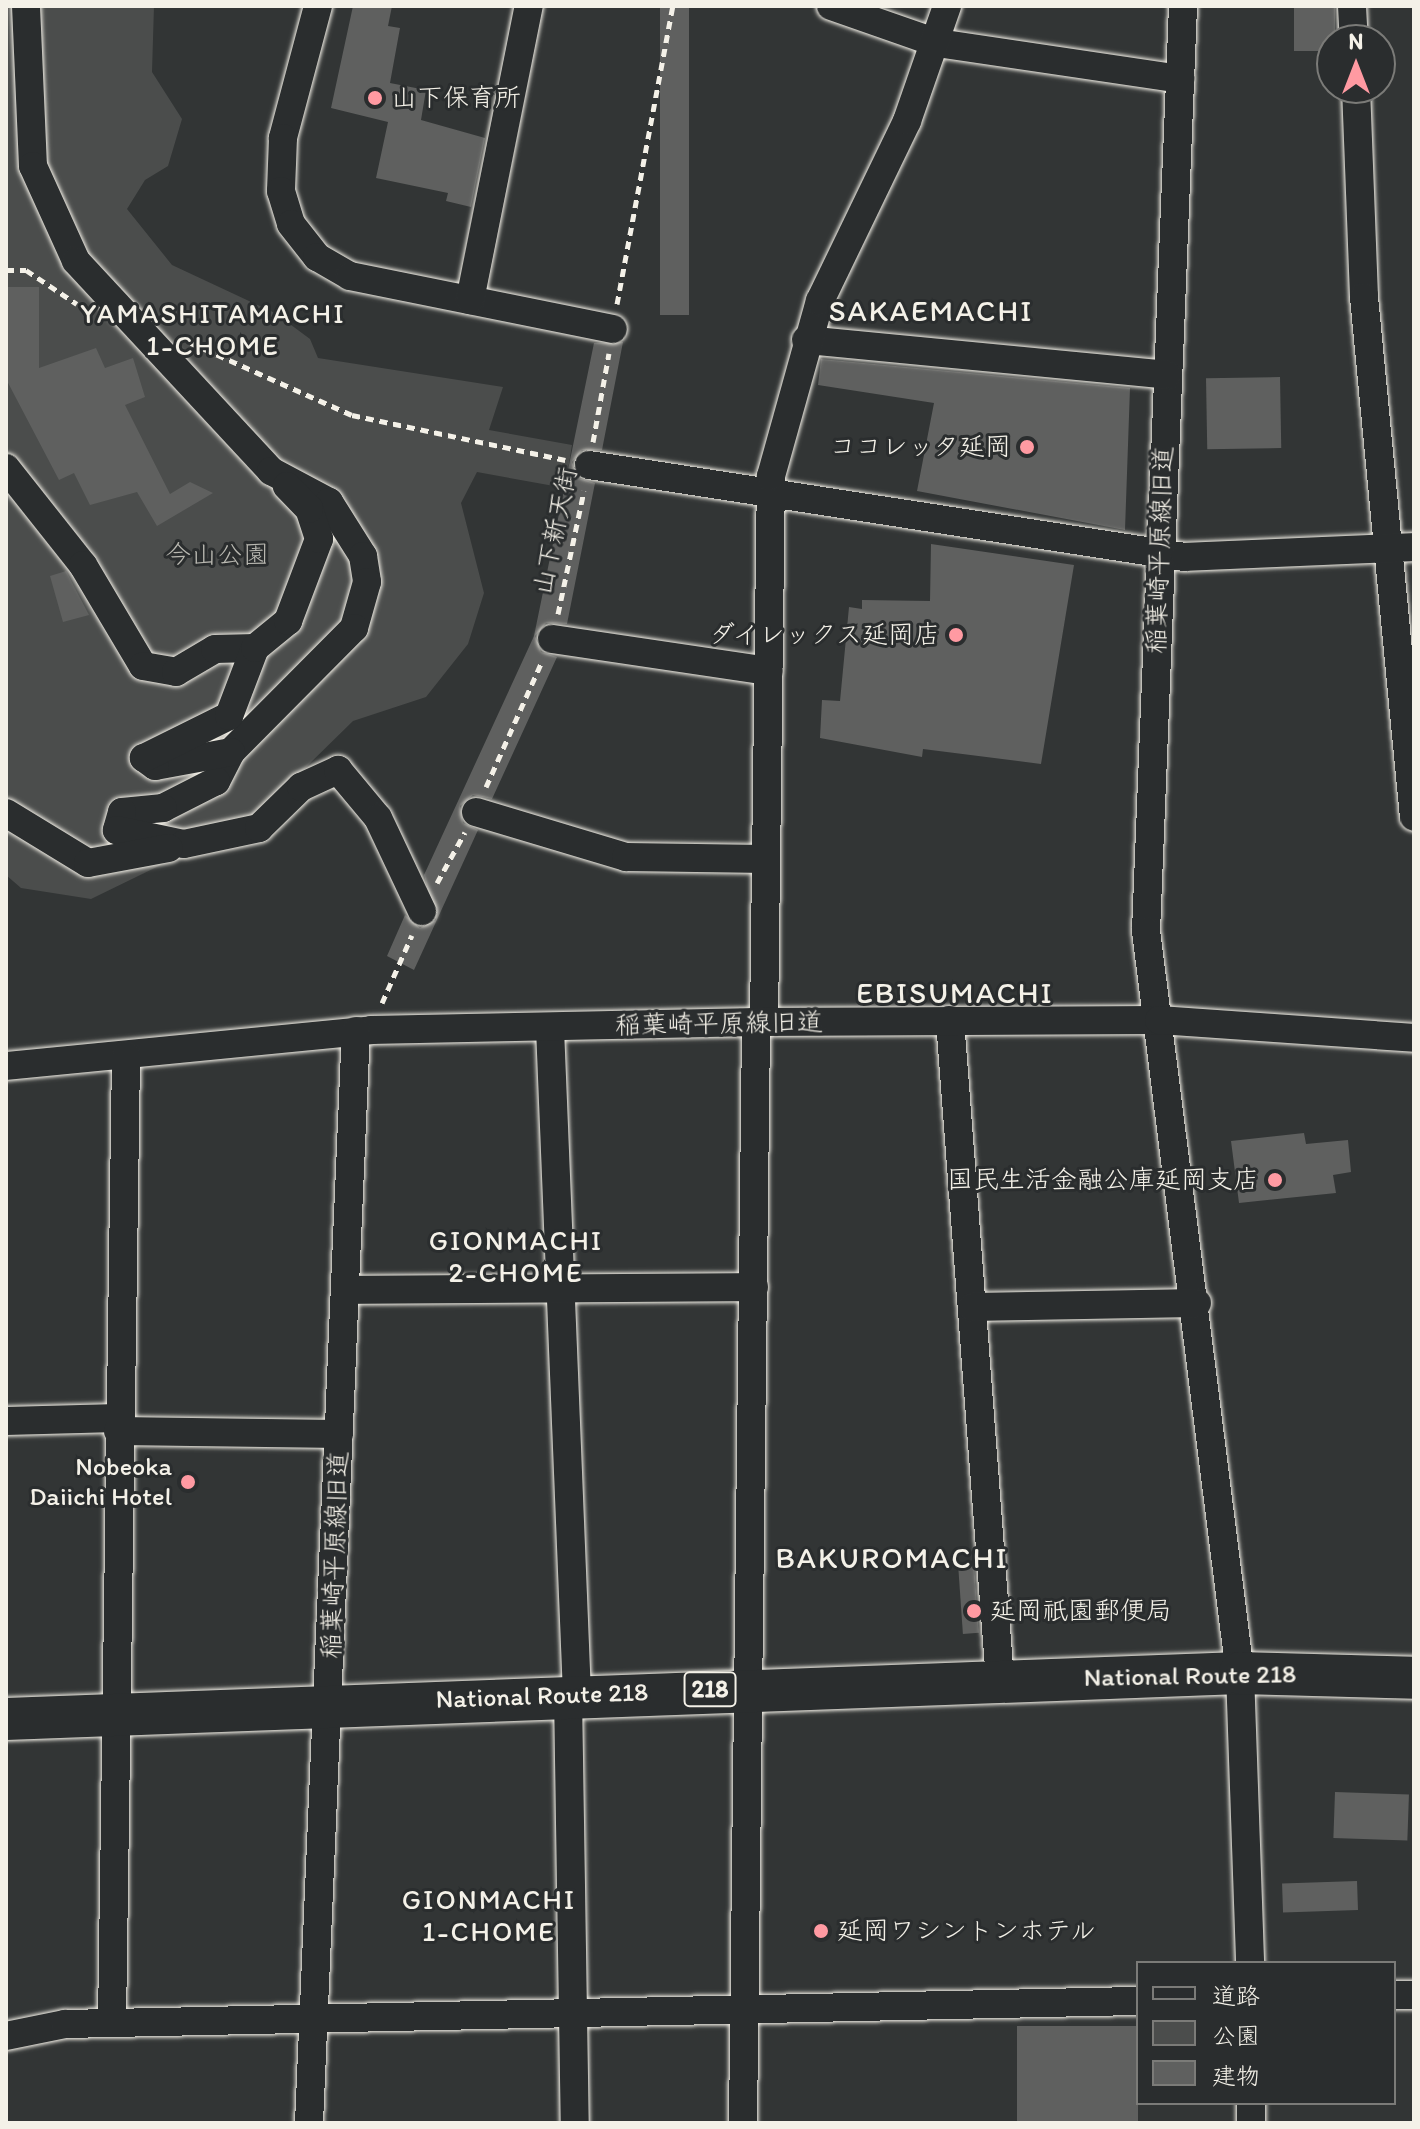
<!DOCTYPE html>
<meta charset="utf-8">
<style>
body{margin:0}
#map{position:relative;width:1420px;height:2129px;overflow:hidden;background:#323535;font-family:Itim,"Klee One",sans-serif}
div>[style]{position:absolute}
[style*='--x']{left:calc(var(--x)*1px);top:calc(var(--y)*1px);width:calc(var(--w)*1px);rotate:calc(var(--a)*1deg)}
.green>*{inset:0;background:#4b4d4c}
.building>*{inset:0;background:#5f605f;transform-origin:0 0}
.path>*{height:5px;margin-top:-2.5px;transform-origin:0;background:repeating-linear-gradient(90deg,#f4f1e8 0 8px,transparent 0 14px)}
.roads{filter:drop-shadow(0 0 2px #f4f1e8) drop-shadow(0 0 2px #f4f1e8)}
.minor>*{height:28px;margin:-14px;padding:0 14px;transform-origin:14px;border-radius:14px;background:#2a2d2e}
.highway>*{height:42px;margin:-21px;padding:0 21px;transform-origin:21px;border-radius:21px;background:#2a2d2e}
.dots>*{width:22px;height:22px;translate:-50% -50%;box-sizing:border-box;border:4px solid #2a2d2e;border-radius:50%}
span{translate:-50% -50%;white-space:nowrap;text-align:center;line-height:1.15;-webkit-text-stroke:6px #2a2d2e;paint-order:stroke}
.shield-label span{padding:2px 6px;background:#2a2d2e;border:2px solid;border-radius:6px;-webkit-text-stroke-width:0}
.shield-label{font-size:24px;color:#f4f1e8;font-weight:700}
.poi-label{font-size:26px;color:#f4f1e8}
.left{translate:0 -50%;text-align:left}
.right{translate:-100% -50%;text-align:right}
.street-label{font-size:26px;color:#f4f1e8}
.park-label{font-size:26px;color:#b9b8b1}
.neighbourhood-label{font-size:28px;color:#f4f1e8;letter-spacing:2px}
.quarter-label{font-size:30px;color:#f4f1e8;letter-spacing:2px}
.frame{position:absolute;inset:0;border:8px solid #f4f1e8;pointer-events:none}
.legend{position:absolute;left:1136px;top:1961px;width:260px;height:144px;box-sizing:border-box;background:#2a2d2e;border:2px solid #7b7b78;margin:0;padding:10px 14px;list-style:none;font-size:24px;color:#f4f1e8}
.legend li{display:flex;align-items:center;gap:16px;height:40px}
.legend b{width:40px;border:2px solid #7b7b78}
.north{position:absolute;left:1316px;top:24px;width:80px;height:80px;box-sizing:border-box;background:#2a2d2e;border:2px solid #7b7b78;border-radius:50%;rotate:0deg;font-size:22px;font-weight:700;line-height:32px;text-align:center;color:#f4f1e8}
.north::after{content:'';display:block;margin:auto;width:28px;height:36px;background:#ff9aa2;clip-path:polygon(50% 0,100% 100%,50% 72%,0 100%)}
</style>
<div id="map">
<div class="green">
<div style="clip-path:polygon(6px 6px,154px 6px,152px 72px,182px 119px,168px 166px,145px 180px,127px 209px,172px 265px,275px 313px,310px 339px,318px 358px,503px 387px,489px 430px,572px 445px,565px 488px,477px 472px,461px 503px,484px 593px,468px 644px,426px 697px,353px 721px,251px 821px,91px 899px,21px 888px,6px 875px)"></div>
</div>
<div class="building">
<div style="clip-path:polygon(353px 6px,392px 6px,388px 26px,400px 28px,390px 83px,426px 90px,421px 120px,485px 138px,471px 207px,446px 201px,448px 193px,376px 178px,388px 122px,331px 108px)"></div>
<div style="left:660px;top:6px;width:29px;height:309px"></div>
<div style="left:1294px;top:6px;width:41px;height:45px"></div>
<div style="clip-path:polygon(6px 287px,39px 287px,39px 368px,96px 348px,105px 368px,133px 358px,145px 397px,125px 405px,170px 494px,190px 482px,213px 493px,157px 526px,137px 492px,90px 505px,74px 473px,59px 480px,6px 379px)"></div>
<div style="clip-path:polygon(623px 342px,602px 450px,582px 450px,572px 462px,578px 478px,595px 483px,567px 624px,546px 623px,535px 636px,541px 652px,557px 657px,492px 799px,473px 795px,460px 806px,463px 823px,478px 830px,414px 970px,387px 956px,405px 915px,420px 928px,436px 920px,424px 875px,534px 636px,594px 343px)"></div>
<div style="clip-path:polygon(821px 359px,1130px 388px,1125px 530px,917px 491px,934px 403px,818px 385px)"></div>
<div style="left:1280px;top:377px;width:71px;height:74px;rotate:89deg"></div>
<div style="clip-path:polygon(931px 544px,1074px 565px,1041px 764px,923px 749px,922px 757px,820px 738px,822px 700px,840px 701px,849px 607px,862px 609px,862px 600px,930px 601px)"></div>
<div style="clip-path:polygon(66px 571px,89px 615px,63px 622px,50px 576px)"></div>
<div style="clip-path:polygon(1304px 1133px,1306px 1144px,1348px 1140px,1351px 1172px,1333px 1175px,1336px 1193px,1239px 1203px,1231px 1141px)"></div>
<div style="left:974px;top:1563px;width:70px;height:16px;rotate:86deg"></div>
<div style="left:1335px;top:1792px;width:74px;height:46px;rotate:2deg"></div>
<div style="left:1357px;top:1881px;width:29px;height:75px;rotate:88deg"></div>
<div style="left:1138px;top:2026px;width:97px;height:121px;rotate:90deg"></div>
</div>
<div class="path">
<div style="--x:6;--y:270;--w:20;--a:0"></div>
<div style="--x:26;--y:270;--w:61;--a:33.7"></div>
<div style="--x:617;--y:304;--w:303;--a:-79.4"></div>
<div style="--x:191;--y:343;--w:176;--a:24.1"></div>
<div style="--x:352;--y:415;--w:218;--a:11.9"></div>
<div style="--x:593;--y:442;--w:90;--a:-79.8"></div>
<div style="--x:558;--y:614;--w:126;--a:-78.1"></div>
<div style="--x:486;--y:787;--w:138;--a:-66"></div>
<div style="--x:437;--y:883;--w:58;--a:-61.2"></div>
<div style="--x:382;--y:1003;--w:74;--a:-66.2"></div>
</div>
<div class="roads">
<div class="minor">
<div style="--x:26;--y:6;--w:160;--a:87.5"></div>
<div style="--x:33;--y:166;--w:104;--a:65.6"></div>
<div style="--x:76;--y:261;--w:287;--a:47.1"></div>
<div style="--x:271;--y:471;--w:66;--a:28.1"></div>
<div style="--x:329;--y:502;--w:64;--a:57.8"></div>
<div style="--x:363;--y:556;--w:26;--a:81"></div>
<div style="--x:367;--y:582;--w:48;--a:105.8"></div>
<div style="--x:354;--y:628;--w:175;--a:134.8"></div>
<div style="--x:231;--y:752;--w:33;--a:117"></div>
<div style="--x:216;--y:781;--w:59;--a:153"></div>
<div style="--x:163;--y:808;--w:41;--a:174.4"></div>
<div style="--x:122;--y:812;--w:19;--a:106"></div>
<div style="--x:117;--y:830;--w:68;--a:11.8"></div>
<div style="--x:184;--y:844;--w:77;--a:-12"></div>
<div style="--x:259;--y:828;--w:59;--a:-44.3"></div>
<div style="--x:301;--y:787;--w:41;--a:-24.7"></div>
<div style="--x:338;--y:770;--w:62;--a:50.2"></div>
<div style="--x:378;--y:818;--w:103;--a:64.7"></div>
<div style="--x:318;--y:6;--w:137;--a:104.9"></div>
<div style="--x:283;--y:138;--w:53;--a:92.2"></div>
<div style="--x:281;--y:191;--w:34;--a:73"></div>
<div style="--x:291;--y:224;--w:42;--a:51.8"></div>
<div style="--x:317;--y:257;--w:38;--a:30"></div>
<div style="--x:350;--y:276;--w:268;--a:11.4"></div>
<div style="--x:831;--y:6;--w:112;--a:19.2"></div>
<div style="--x:937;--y:43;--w:246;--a:8.4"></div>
<div style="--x:1183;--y:6;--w:926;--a:92.29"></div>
<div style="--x:1146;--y:931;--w:748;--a:82.78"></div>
<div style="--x:1240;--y:1673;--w:290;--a:88"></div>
<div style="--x:1352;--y:6;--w:34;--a:87"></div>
<div style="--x:1356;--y:88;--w:209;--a:87.8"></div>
<div style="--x:1364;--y:297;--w:522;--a:84.51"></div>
<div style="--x:470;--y:300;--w:300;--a:-78.7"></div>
<div style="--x:806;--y:340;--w:363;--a:5.5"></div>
<div style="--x:589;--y:465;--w:603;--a:8.78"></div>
<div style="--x:1185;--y:557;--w:229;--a:-2.5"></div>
<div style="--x:6;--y:468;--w:124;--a:51.6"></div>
<div style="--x:83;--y:565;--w:117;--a:59.3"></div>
<div style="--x:143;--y:666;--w:34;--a:10"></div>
<div style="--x:176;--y:672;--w:45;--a:-30.5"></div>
<div style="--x:215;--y:649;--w:40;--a:-1.4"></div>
<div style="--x:552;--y:639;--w:219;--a:8.4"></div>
<div style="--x:231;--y:752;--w:77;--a:169.6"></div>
<div style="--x:155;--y:766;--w:14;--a:-144"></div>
<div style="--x:144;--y:758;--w:95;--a:-26.3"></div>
<div style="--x:229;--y:716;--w:73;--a:-69.1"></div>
<div style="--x:255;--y:648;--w:43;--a:-39.3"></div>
<div style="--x:288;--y:621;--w:88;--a:-69.3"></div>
<div style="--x:319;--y:539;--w:32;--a:-108"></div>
<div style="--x:309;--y:509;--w:32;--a:-134"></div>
<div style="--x:476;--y:812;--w:157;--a:16.7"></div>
<div style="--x:626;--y:857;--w:140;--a:0.8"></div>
<div style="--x:6;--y:813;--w:96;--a:31.4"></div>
<div style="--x:88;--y:863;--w:82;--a:-10.5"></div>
<div style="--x:950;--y:1020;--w:662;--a:85.67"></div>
<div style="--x:764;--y:1022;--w:546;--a:-89.27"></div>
<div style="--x:771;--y:476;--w:182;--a:-74.4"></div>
<div style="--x:820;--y:301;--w:200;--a:-64.2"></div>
<div style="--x:907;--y:121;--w:122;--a:-70.8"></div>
<div style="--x:550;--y:1028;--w:668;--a:87.68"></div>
<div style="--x:6;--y:1066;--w:367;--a:-5.6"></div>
<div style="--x:371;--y:1030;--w:385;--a:-1.2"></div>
<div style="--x:756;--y:1022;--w:403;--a:-0.3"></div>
<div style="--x:1159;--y:1020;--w:256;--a:4"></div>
<div style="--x:347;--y:1290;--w:407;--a:-0.4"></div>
<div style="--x:972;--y:1307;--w:225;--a:-1"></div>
<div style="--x:6;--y:1421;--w:112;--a:-1.5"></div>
<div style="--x:118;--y:1431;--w:221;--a:0.8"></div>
<div style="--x:568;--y:1695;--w:428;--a:89.1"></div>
<div style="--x:1394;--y:1995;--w:20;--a:0"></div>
<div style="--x:112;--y:2023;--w:968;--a:-89.17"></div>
<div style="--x:6;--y:2036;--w:60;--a:-11.5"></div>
<div style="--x:65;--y:2024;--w:1073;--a:-1.23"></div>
<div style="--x:309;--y:2123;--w:1093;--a:-87.54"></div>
<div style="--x:743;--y:2123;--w:1101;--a:-89.32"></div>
<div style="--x:1251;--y:2123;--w:20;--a:-90"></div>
</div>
<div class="highway">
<div style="--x:6;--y:1719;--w:1235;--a:-2.13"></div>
<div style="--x:1240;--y:1673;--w:174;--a:1.6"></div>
</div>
</div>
<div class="dots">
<div style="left:375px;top:98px;background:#ff9aa2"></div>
<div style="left:1027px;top:447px;background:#ff9aa2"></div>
<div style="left:956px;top:635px;background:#ff9aa2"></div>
<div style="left:1275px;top:1180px;background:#ff9aa2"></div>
<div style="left:188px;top:1482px;background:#ff9aa2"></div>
<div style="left:974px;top:1611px;background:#ff9aa2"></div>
<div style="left:821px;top:1931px;background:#ff9aa2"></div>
</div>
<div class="shield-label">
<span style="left:710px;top:1689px">218</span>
</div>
<div class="poi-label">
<span class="left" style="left:391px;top:98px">山下保育所</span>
<span class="right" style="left:1011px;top:447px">ココレッタ延岡</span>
<span class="right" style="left:940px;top:635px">ダイレックス延岡店</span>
<span class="right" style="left:1259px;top:1180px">国民生活金融公庫延岡支店</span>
<span class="right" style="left:172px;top:1482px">Nobeoka<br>Daiichi Hotel</span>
<span class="left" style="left:990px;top:1611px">延岡祇園郵便局</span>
<span class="left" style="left:837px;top:1931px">延岡ワシントンホテル</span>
</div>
<div class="street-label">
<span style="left:555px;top:531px;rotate:-78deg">山下新天街</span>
<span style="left:1160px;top:550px;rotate:-88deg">稲葉崎平原線旧道</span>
<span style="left:719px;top:1024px;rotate:-1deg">稲葉崎平原線旧道</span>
<span style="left:335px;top:1555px;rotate:-88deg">稲葉崎平原線旧道</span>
<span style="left:1190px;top:1676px;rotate:-1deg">National Route 218</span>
<span style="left:542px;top:1696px;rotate:-2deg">National Route 218</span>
</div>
<div class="park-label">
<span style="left:217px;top:555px">今山公園</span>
</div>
<div class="neighbourhood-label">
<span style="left:213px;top:329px">YAMASHITAMACHI<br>1-CHOME</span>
<span style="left:516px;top:1256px">GIONMACHI<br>2-CHOME</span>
<span style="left:489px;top:1915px">GIONMACHI<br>1-CHOME</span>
</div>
<div class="quarter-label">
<span style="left:931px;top:311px">SAKAEMACHI</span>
<span style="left:955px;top:993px">EBISUMACHI</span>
<span style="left:892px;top:1558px">BAKUROMACHI</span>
</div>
<div class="frame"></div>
<ul class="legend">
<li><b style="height:10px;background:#2a2d2e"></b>道路</li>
<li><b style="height:22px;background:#4b4d4c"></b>公園</li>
<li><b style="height:22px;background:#5f605f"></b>建物</li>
</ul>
<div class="north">N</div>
</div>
